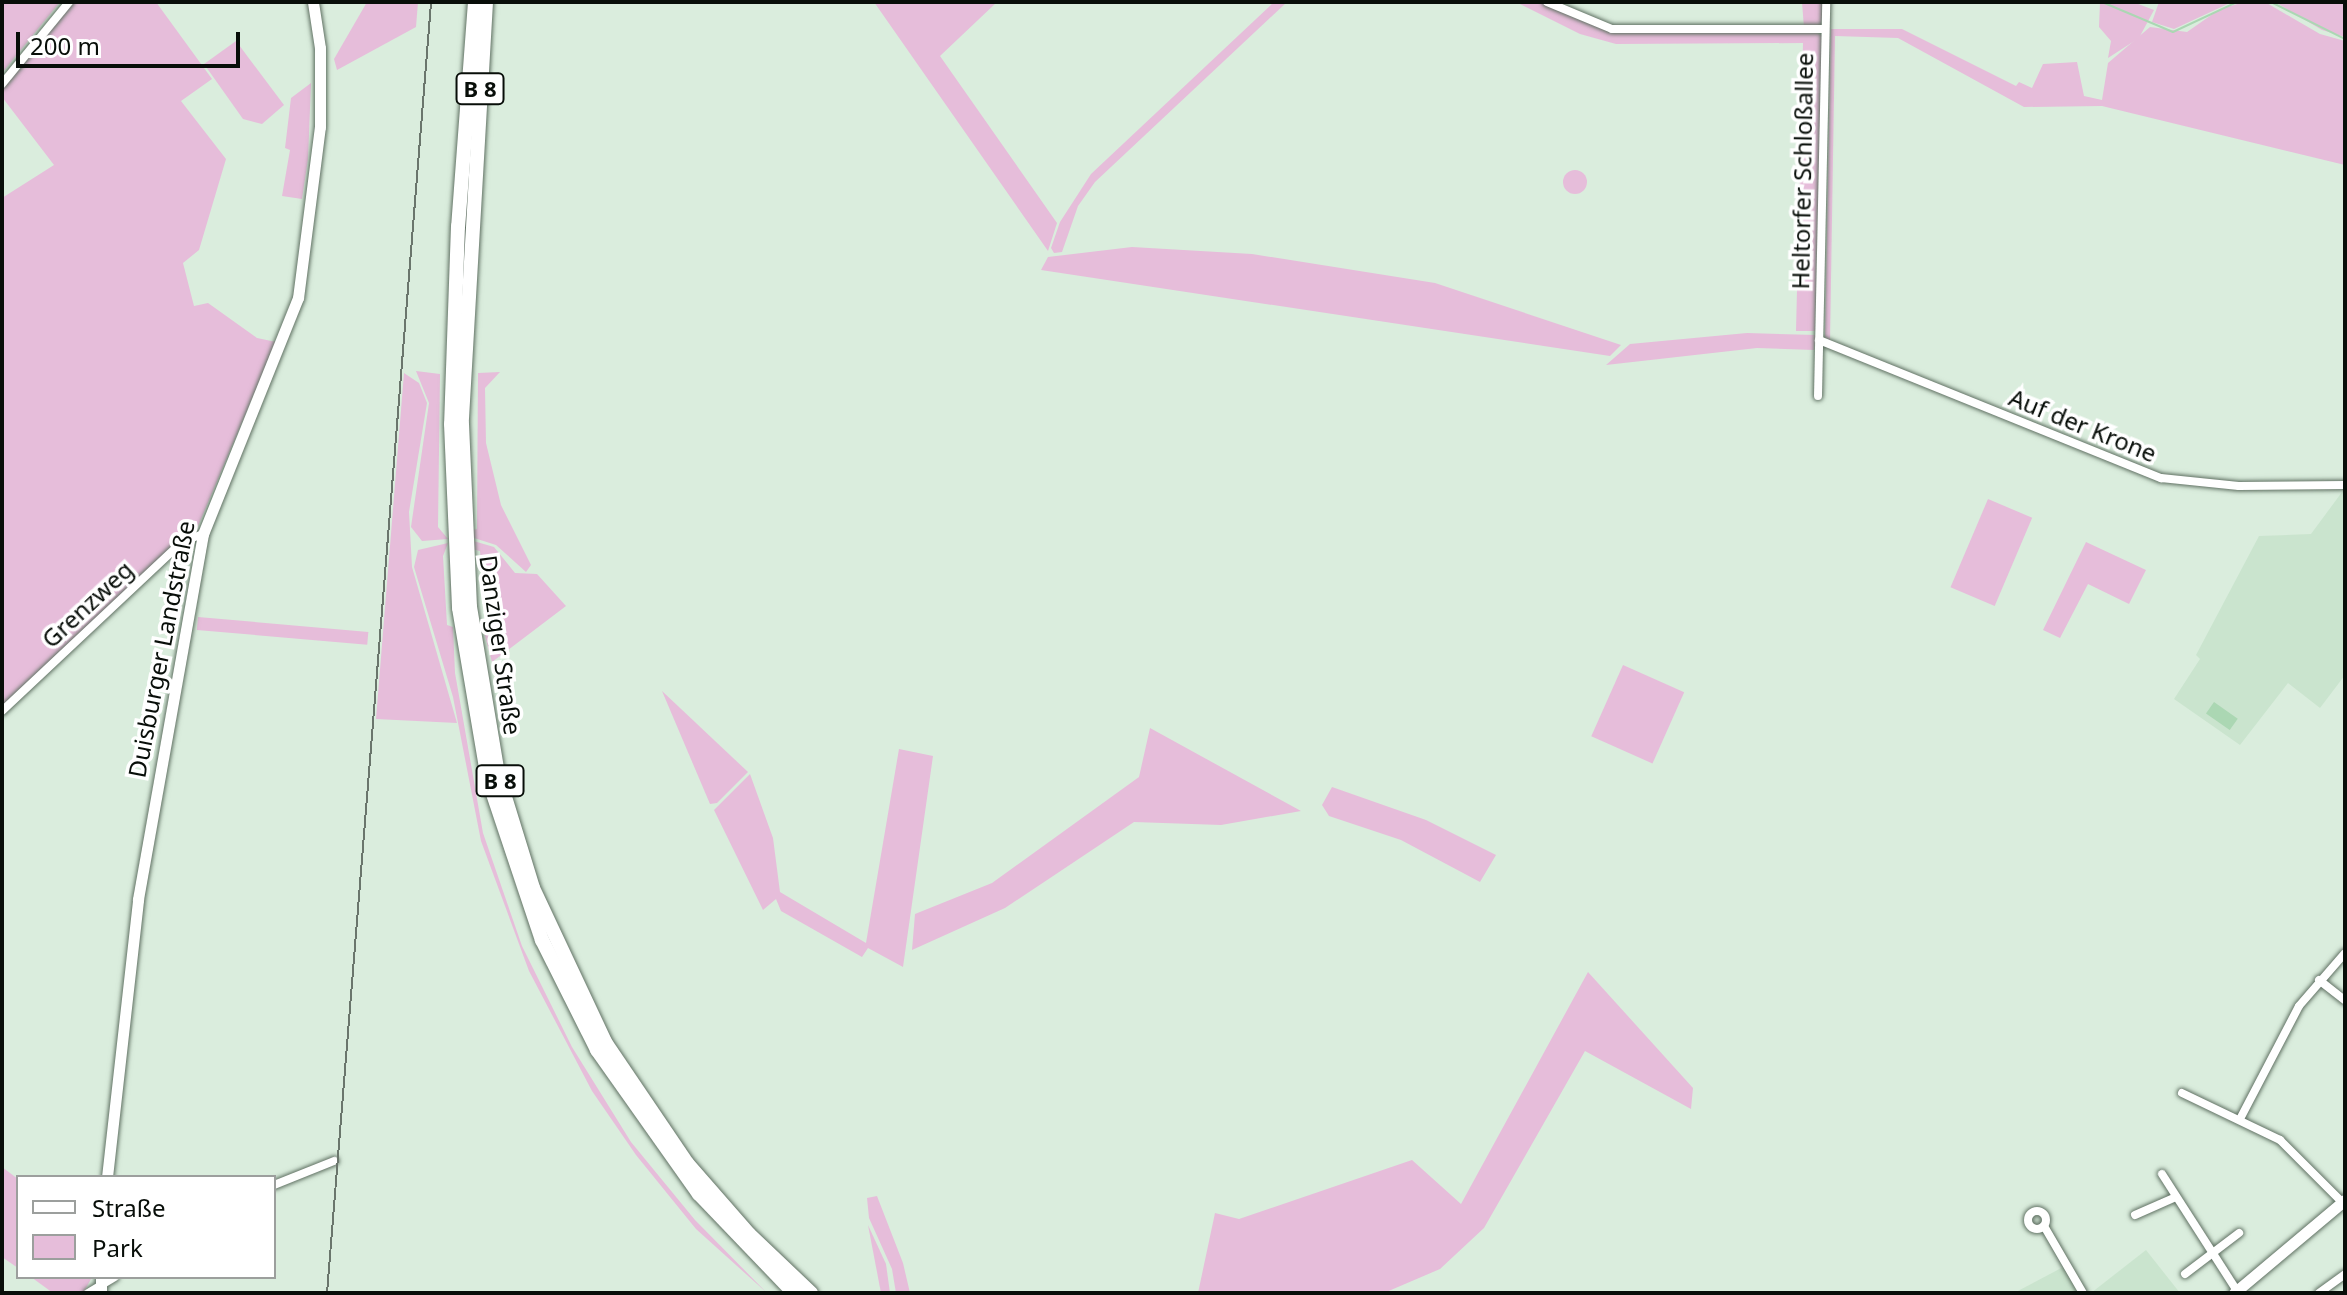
<!DOCTYPE html>
<meta charset="utf-8">
<style>
body{margin:0}
#map{position:relative;width:2347px;height:1295px;overflow:hidden;background:#daeddd;font-family:"Noto Sans",sans-serif}
div>[style]{position:absolute}
[style*='--x']{left:calc(var(--x)*1px);top:calc(var(--y)*1px);width:calc(var(--w)*1px);rotate:calc(var(--a)*1deg)}
.built>*{inset:0;background:#cae4ce}
.green>*{inset:0;background:#e6bdda;transform-origin:0 0}
.round{border-radius:50%}
.water>*{inset:0;background:#abd7b3;transform-origin:0 0}
.stream>*{height:2px;margin:-1px;padding:0 1px;transform-origin:1px;border-radius:1px;background:#abd7b3}
.roads{filter:drop-shadow(0 0 2px #607163) drop-shadow(0 0 2px #607163)}
.street>*{height:8px;margin:-4px;padding:0 4px;transform-origin:4px;border-radius:4px;background:#fff}
.street>.ring{margin:-4px;padding:0;box-sizing:content-box;background:none;border:8px solid #fff;border-radius:50%}
.secondary>*{height:11px;margin:-5.5px;padding:0 5.5px;transform-origin:5.5px;border-radius:5.5px;background:#fff}
.highway>*{height:14px;margin:-7px;padding:0 7px;transform-origin:7px;border-radius:7px;background:#fff}
.tram>*{height:2px;margin:-1px;padding:0 1px;transform-origin:1px;border-radius:1px;background:#6a766c}
span{translate:-50% -50%;white-space:nowrap;text-align:center;line-height:1.15;-webkit-text-stroke:7px #fff;paint-order:stroke}
.shield-label span{padding:2px 6px;background:#fff;border:2px solid;border-radius:6px;-webkit-text-stroke-width:0}
.shield-label{font-size:22px;color:#080e09;font-weight:700}
.street-label{font-size:24px;color:#080e09}
.frame{position:absolute;inset:0;border:4px solid #080e09;pointer-events:none}
.legend{position:absolute;left:16px;top:1175px;width:260px;height:104px;box-sizing:border-box;background:#fff;border:2px solid #9c9f9d;margin:0;padding:10px 14px;list-style:none;font-size:24px;color:#080e09}
.legend li{display:flex;align-items:center;gap:16px;height:40px}
.legend b{width:40px;border:2px solid #9c9f9d}
.scale{position:absolute;left:16px;top:32px;width:224px;height:36px;box-sizing:border-box;border:4px solid #080e09;border-top:0;padding-left:10px;font-size:24px;line-height:28px;white-space:nowrap;color:#080e09;-webkit-text-stroke:6px #fff;paint-order:stroke}
</style>
<div id="map">
<div class="built">
<div style="clip-path:polygon(2345px 488px,2345px 675px,2320px 708px,2288px 683px,2240px 745px,2174px 699px,2200px 659px,2196px 655px,2259px 536px,2311px 534px)"></div>
<div style="clip-path:polygon(2146px 1250px,2180px 1293px,2091px 1293px)"></div>
<div style="clip-path:polygon(2067px 1265px,2082px 1293px,2014px 1293px)"></div>
</div>
<div class="green">
<div style="clip-path:polygon(2px 2px,60px 2px,2px 73px)"></div>
<div style="clip-path:polygon(71px 2px,156px 2px,212px 79px,181px 101px,226px 159px,199px 250px,183px 263px,194px 306px,208px 303px,257px 338px,276px 342px,196px 531px,2px 711px,2px 198px,54px 165px,2px 97px,2px 87px)"></div>
<div style="clip-path:polygon(367px 2px,418px 2px,416px 27px,337px 70px,334px 59px)"></div>
<div style="clip-path:polygon(874px 2px,997px 2px,940px 56px,1057px 223px,1048px 251px)"></div>
<div style="clip-path:polygon(1274px 2px,1287px 2px,1095px 182px,1078px 206px,1062px 252px,1054px 253px,1051px 248px,1060px 222px,1091px 174px)"></div>
<div style="clip-path:polygon(1516px 2px,1544px 2px,1598px 27px,1814px 31px,1822px 36px,1815px 331px,1796px 331px,1803px 43px,1616px 44px,1580px 34px)"></div>
<div style="clip-path:polygon(1802px 2px,1824px 2px,1821px 26px,1804px 28px)"></div>
<div style="clip-path:polygon(2100px 2px,2133px 2px,2154px 10px,2139px 38px,2108px 58px,2111px 41px,2099px 27px)"></div>
<div style="clip-path:polygon(2159px 2px,2232px 2px,2174px 29px,2152px 22px)"></div>
<div style="clip-path:polygon(2244px 2px,2265px 2px,2320px 34px,2345px 41px,2345px 165px,2102px 106px,2024px 107px,1898px 38px,1835px 36px,1830px 342px,1825px 337px,1831px 29px,1902px 29px,2016px 86px,2019px 82px,2032px 88px,2043px 64px,2077px 62px,2084px 96px,2102px 100px,2108px 63px,2150px 27px,2187px 32px,2220px 9px)"></div>
<div style="clip-path:polygon(2275px 2px,2345px 2px,2345px 37px,2322px 30px)"></div>
<div style="clip-path:polygon(236px 41px,284px 105px,262px 124px,243px 119px,204px 64px)"></div>
<div style="clip-path:polygon(311px 83px,308px 159px,302px 199px,282px 196px,290px 150px,285px 148px,291px 98px)"></div>
<div class="round" style="left:1563px;top:170px;width:24px;height:24px"></div>
<div style="clip-path:polygon(1132px 247px,1252px 254px,1435px 283px,1621px 345px,1610px 356px,1041px 270px,1048px 257px)"></div>
<div style="clip-path:polygon(1747px 333px,1816px 335px,1814px 350px,1757px 348px,1606px 365px,1630px 344px)"></div>
<div style="clip-path:polygon(416px 371px,440px 374px,438px 527px,448px 539px,422px 541px,411px 527px,429px 403px)"></div>
<div style="clip-path:polygon(500px 372px,485px 388px,486px 443px,501px 505px,531px 565px,526px 572px,496px 545px,471px 537px,470px 531px,477px 529px,478px 373px)"></div>
<div style="clip-path:polygon(404px 373px,419px 383px,427px 403px,409px 512px,412px 567px,457px 723px,376px 719px)"></div>
<div style="left:1988px;top:499px;width:48px;height:96px;rotate:23deg"></div>
<div style="clip-path:polygon(470px 540px,494px 547px,515px 573px,537px 574px,566px 606px,492px 662px,482px 625px,487px 622px,480px 551px,471px 549px)"></div>
<div style="clip-path:polygon(2086px 542px,2146px 570px,2129px 604px,2088px 584px,2060px 638px,2043px 630px)"></div>
<div style="clip-path:polygon(448px 543px,443px 556px,447px 625px,453px 627px,455px 673px,483px 833px,522px 946px,572px 1047px,631px 1142px,695px 1220px,767px 1293px,696px 1229px,636px 1155px,592px 1091px,529px 971px,481px 841px,453px 697px,414px 567px,418px 550px)"></div>
<div style="left:198px;top:617px;width:171px;height:13px;rotate:5deg"></div>
<div style="left:1623px;top:665px;width:67px;height:78px;rotate:24deg"></div>
<div style="clip-path:polygon(662px 691px,748px 772px,717px 803px,710px 804px)"></div>
<div style="clip-path:polygon(1150px 728px,1301px 811px,1221px 825px,1134px 822px,1005px 908px,912px 950px,915px 914px,992px 883px,1139px 777px)"></div>
<div style="clip-path:polygon(899px 749px,933px 756px,903px 967px,868px 948px,862px 957px,781px 911px,776px 899px,763px 910px,714px 810px,750px 774px,773px 838px,780px 892px,866px 943px)"></div>
<div style="clip-path:polygon(1332px 787px,1426px 820px,1496px 855px,1480px 882px,1401px 840px,1329px 816px,1322px 805px)"></div>
<div style="clip-path:polygon(1588px 972px,1693px 1088px,1691px 1109px,1585px 1051px,1484px 1228px,1440px 1269px,1384px 1293px,1198px 1293px,1215px 1213px,1239px 1219px,1412px 1160px,1461px 1204px)"></div>
<div style="clip-path:polygon(2px 1167px,18px 1179px,18px 1268px,2px 1257px)"></div>
<div style="clip-path:polygon(877px 1196px,903px 1263px,910px 1293px,896px 1293px,892px 1269px,869px 1218px,867px 1198px)"></div>
<div style="clip-path:polygon(868px 1225px,886px 1264px,890px 1293px,881px 1293px)"></div>
<div style="clip-path:polygon(31px 1277px,90px 1277px,91px 1279px,83px 1293px,53px 1293px)"></div>
</div>
<div class="water">
<div style="left:2214px;top:702px;width:29px;height:14px;rotate:35deg"></div>
</div>
<div class="stream">
<div style="--x:2102;--y:2;--w:77;--a:22.9"></div>
<div style="--x:2173;--y:32;--w:71;--a:-25.1"></div>
<div style="--x:2271;--y:2;--w:83;--a:26.6"></div>
</div>
<div class="roads">
<div class="street">
<div style="--x:1547;--y:2;--w:70;--a:22.6"></div>
<div style="--x:1612;--y:29;--w:213;--a:0"></div>
<div style="--x:2;--y:84;--w:106;--a:-50.7"></div>
<div style="--x:1819;--y:340;--w:369;--a:22"></div>
<div style="--x:2161;--y:478;--w:78;--a:5.9"></div>
<div style="--x:2239;--y:486;--w:106;--a:-0.5"></div>
<div style="--x:1818;--y:396;--w:394;--a:-88.8"></div>
<div style="--x:2;--y:711;--w:248;--a:-43.2"></div>
<div style="--x:183;--y:541;--w:21;--a:-19"></div>
<div style="--x:2319;--y:980;--w:33;--a:38"></div>
<div style="--x:2182;--y:1093;--w:109;--a:25.6"></div>
<div style="--x:2280;--y:1140;--w:91;--a:45"></div>
<div style="--x:2240;--y:1119;--w:127;--a:-62.4"></div>
<div style="--x:2299;--y:1006;--w:70;--a:-49"></div>
<div style="--x:2162;--y:1174;--w:139;--a:57.3"></div>
<div style="--x:274;--y:1185;--w:65;--a:-21.8"></div>
<div class="ring" style="left:2028px;top:1211px;width:10px;height:10px"></div>
<div style="--x:2135;--y:1215;--w:45;--a:-23.7"></div>
<div style="--x:2044;--y:1226;--w:78;--a:59.8"></div>
<div style="--x:2185;--y:1274;--w:68;--a:-37.2"></div>
<div style="--x:88;--y:1293;--w:31;--a:-31"></div>
<div style="--x:2319;--y:1293;--w:32;--a:-36"></div>
</div>
<div class="secondary">
<div style="--x:107;--y:1177;--w:280;--a:-83.6"></div>
<div style="--x:138;--y:899;--w:371;--a:-79.9"></div>
<div style="--x:203;--y:534;--w:254;--a:-68.1"></div>
<div style="--x:298;--y:298;--w:172;--a:-82.7"></div>
<div style="--x:320;--y:127;--w:79;--a:-90"></div>
<div style="--x:320;--y:48;--w:47;--a:-98.7"></div>
<div style="--x:101;--y:1293;--w:16;--a:-90"></div>
<div style="--x:2234;--y:1293;--w:145;--a:-40"></div>
</div>
<div class="highway">
<div style="--x:475;--y:2;--w:225;--a:94.3"></div>
<div style="--x:458;--y:226;--w:198;--a:92"></div>
<div style="--x:451;--y:424;--w:184;--a:87.5"></div>
<div style="--x:459;--y:608;--w:173;--a:80.4"></div>
<div style="--x:488;--y:779;--w:170;--a:71.5"></div>
<div style="--x:542;--y:940;--w:123;--a:63.4"></div>
<div style="--x:597;--y:1050;--w:176;--a:54.7"></div>
<div style="--x:699;--y:1194;--w:137;--a:46.2"></div>
<div style="--x:486;--y:2;--w:423;--a:93.3"></div>
<div style="--x:462;--y:424;--w:183;--a:87.5"></div>
<div style="--x:470;--y:607;--w:169;--a:80.5"></div>
<div style="--x:498;--y:774;--w:119;--a:72.9"></div>
<div style="--x:533;--y:888;--w:170;--a:64.9"></div>
<div style="--x:605;--y:1042;--w:146;--a:55.9"></div>
<div style="--x:687;--y:1163;--w:94;--a:48.9"></div>
<div style="--x:749;--y:1234;--w:86;--a:43.6"></div>
</div>
</div>
<div class="tram">
<div style="--x:327;--y:1293;--w:1295;--a:-85.39"></div>
</div>
<div class="shield-label">
<span style="left:480px;top:89px">B 8</span>
<span style="left:500px;top:781px">B 8</span>
</div>
<div class="street-label">
<span style="left:1802px;top:171px;rotate:-89deg">Heltorfer Schloßallee</span>
<span style="left:2083px;top:425px;rotate:22deg">Auf der Krone</span>
<span style="left:87px;top:604px;rotate:-43deg">Grenzweg</span>
<span style="left:501px;top:645px;rotate:82deg">Danziger Straße</span>
<span style="left:161px;top:649px;rotate:-79deg">Duisburger Landstraße</span>
</div>
<div class="frame"></div>
<ul class="legend">
<li><b style="height:10px;background:#fff"></b>Straße</li>
<li><b style="height:22px;background:#e6bdda"></b>Park</li>
</ul>
<div class="scale">200 m</div>
</div>
